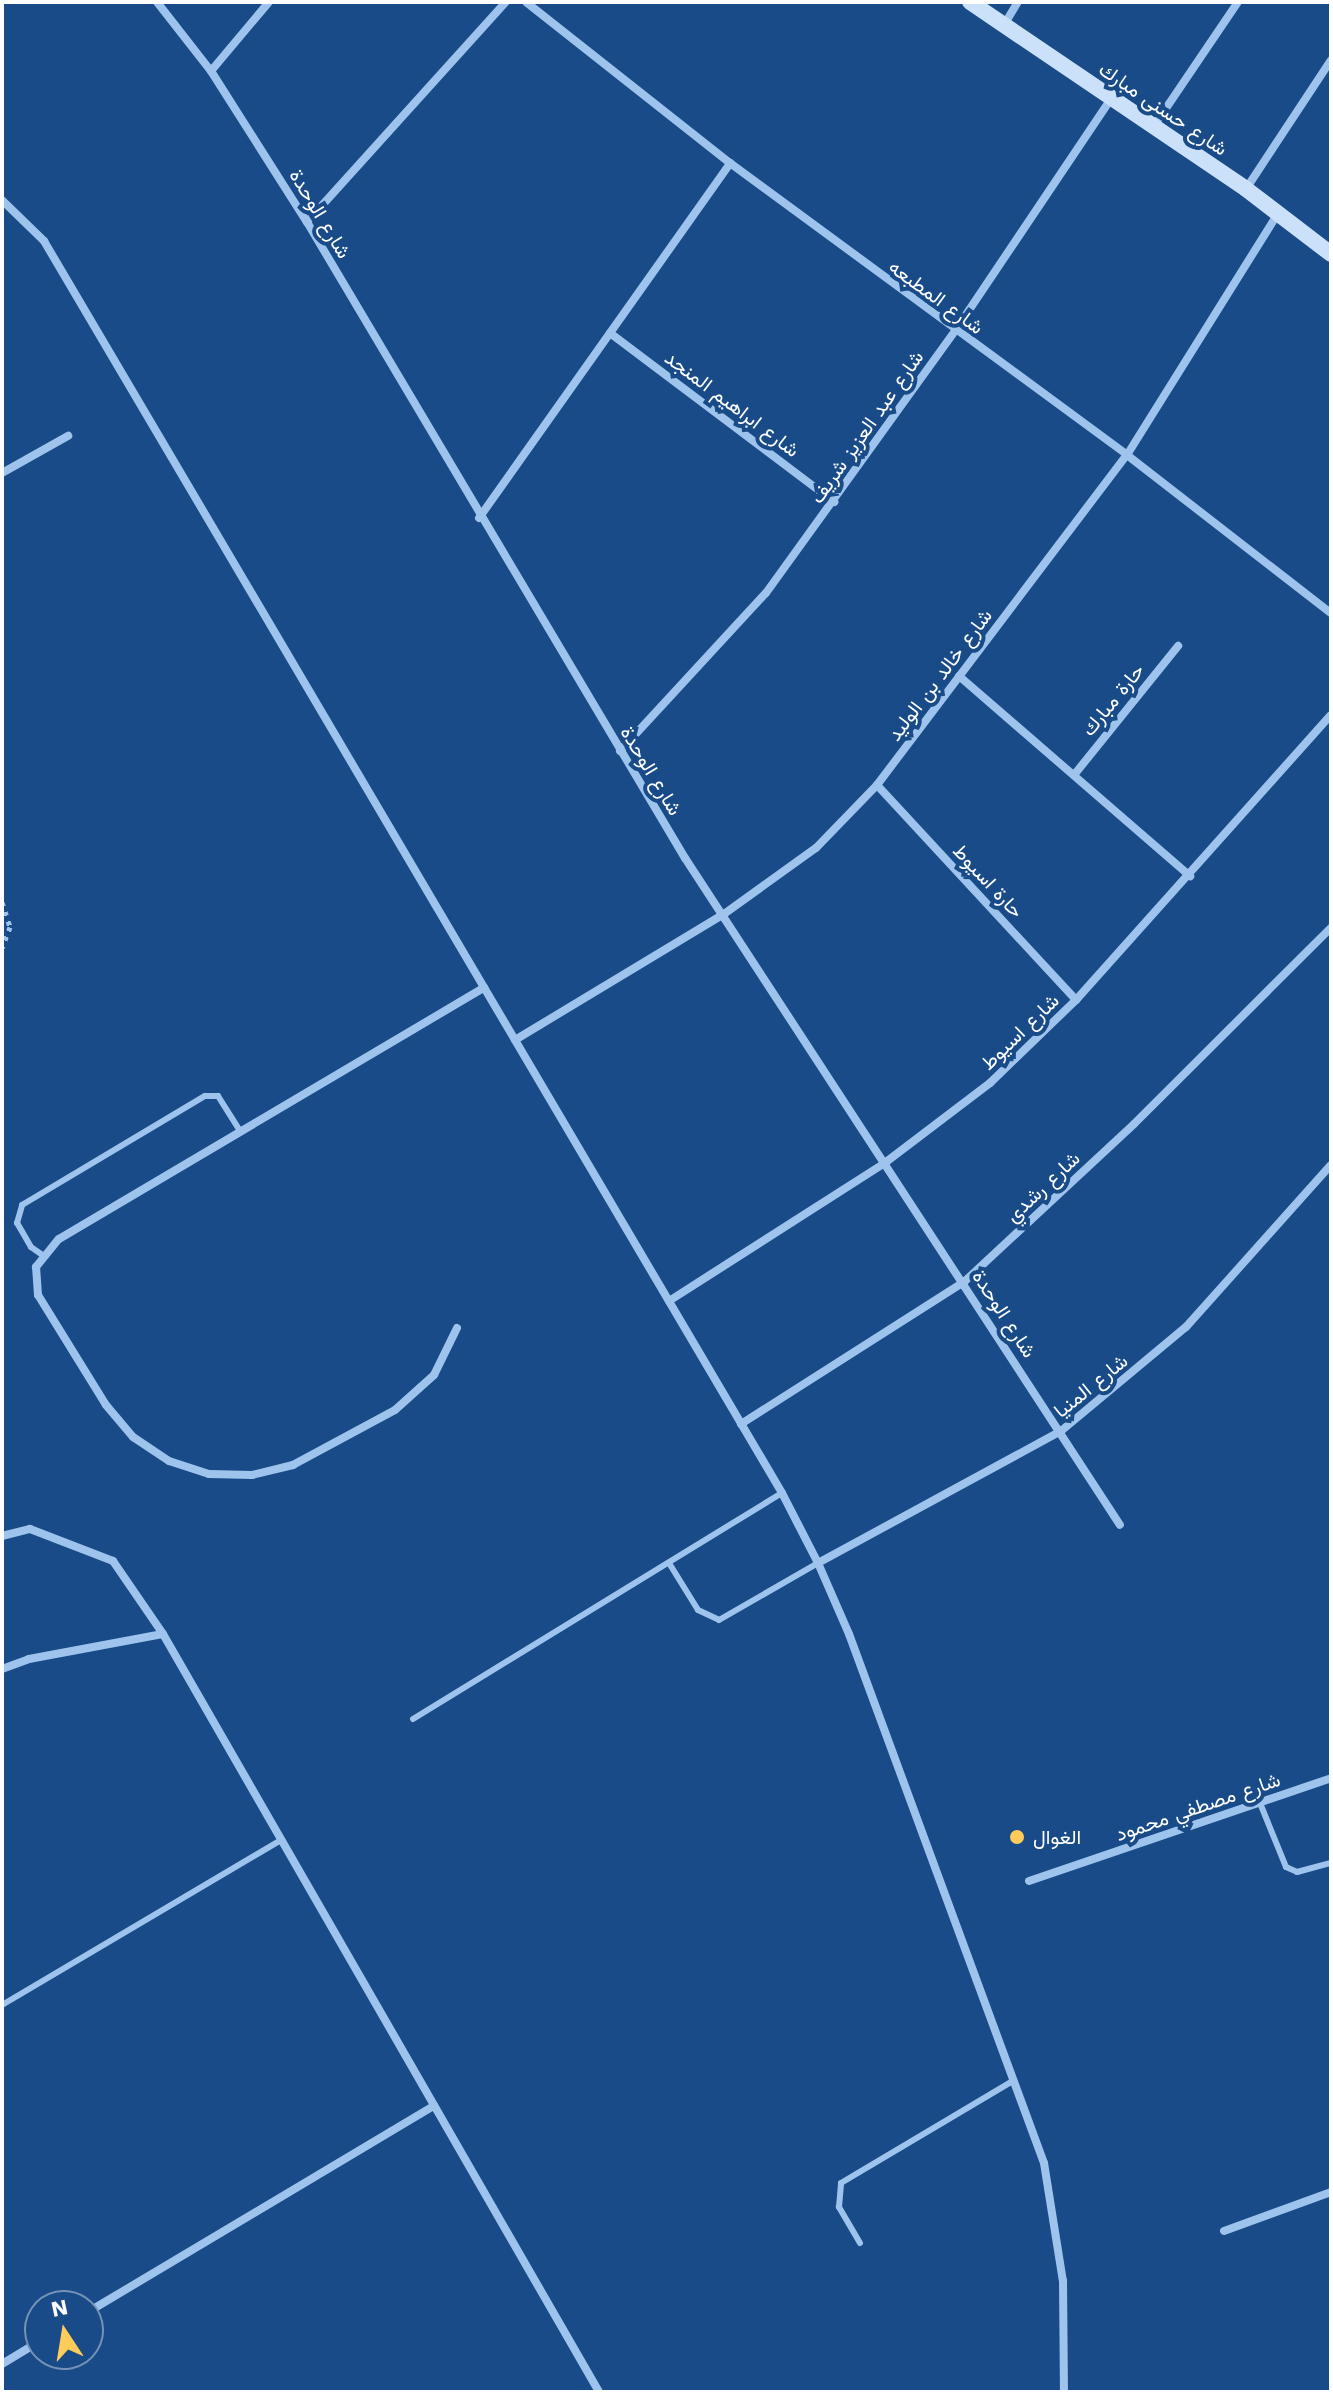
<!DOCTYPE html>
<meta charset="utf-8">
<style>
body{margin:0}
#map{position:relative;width:1333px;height:2394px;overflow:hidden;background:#184b87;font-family:"Work Sans",Vazirmatn,sans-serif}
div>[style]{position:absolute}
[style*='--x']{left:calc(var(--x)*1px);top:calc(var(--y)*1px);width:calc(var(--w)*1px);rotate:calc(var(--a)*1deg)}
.path>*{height:5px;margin-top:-2.5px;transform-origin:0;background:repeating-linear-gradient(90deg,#9ec4ed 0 4px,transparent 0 10px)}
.lane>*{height:6px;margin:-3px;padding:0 3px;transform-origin:3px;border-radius:3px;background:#9ec4ed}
.street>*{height:8px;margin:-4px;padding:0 4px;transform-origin:4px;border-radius:4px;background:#9ec4ed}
.secondary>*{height:16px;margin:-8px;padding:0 8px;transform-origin:8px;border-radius:8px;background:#cbe0f9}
.dots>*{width:22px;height:22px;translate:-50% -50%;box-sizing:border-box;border:4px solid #184b87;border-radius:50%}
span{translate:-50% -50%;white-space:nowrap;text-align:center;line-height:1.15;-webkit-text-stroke:8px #184b87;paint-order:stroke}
.street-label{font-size:20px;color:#fff}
.poi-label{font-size:20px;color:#fff}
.left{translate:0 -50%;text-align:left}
.frame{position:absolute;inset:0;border:4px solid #fff;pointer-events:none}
.north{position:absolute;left:24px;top:2290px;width:80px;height:80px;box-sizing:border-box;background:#184b87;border:2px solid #7493b7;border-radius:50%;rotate:348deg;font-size:22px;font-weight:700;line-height:32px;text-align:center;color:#fff}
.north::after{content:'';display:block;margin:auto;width:28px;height:36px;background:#ffcb5a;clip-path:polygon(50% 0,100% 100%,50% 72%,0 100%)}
</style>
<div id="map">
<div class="path">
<div style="--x:2;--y:902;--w:26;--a:72"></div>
<div style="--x:10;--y:927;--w:22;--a:111"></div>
</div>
<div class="lane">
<div style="--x:41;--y:1254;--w:12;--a:-145"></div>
<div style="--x:31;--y:1247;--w:28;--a:-120"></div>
<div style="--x:17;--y:1223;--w:19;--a:-74"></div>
<div style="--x:22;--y:1205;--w:213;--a:-30.8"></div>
<div style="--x:205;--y:1096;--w:13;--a:0"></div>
<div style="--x:218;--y:1096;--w:41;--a:57.8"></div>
<div style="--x:669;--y:1563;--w:55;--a:58.3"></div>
<div style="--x:698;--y:1610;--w:23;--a:25"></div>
<div style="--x:719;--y:1620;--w:114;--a:-29.9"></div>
<div style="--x:413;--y:1719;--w:433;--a:-31.5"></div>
<div style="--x:1260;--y:1803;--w:69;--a:67.9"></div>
<div style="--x:1286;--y:1867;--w:12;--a:24"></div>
<div style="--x:1297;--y:1872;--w:35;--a:-15"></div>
<div style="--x:2;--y:2005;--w:324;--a:-30.6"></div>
<div style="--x:860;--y:2243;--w:42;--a:-120.3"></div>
<div style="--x:839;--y:2207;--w:24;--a:-85"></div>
<div style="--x:841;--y:2183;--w:200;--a:-30.7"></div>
</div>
<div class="street">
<div style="--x:157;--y:2;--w:88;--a:52"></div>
<div style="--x:211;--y:71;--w:179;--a:57.6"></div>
<div style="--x:307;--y:222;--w:740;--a:59.28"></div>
<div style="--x:685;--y:858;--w:796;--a:56.89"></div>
<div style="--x:526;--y:2;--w:260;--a:38.3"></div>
<div style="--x:730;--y:163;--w:493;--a:36.3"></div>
<div style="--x:1127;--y:455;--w:258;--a:37.8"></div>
<div style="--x:1004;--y:25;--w:27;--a:-59"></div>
<div style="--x:211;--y:71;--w:90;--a:-50"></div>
<div style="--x:1154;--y:126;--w:150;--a:-55.9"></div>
<div style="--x:1246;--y:189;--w:154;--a:-56.6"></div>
<div style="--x:2;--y:200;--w:59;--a:44.3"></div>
<div style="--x:44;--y:241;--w:1453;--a:59.48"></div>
<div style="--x:782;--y:1493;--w:79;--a:62.8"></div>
<div style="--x:818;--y:1563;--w:77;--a:66.4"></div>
<div style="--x:849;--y:1634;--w:564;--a:69.77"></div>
<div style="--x:1044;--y:2163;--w:120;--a:80.9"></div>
<div style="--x:1063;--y:2281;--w:111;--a:89.5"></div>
<div style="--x:307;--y:222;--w:297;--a:-47.9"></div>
<div style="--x:610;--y:333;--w:281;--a:37"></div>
<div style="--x:2;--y:473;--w:76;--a:-29.3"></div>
<div style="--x:479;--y:518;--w:435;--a:-54.7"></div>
<div style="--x:959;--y:676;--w:306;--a:40.9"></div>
<div style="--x:620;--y:751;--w:215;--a:-47.3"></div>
<div style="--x:766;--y:593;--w:323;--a:-54.2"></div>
<div style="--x:955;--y:331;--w:280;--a:-56.1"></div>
<div style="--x:1074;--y:775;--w:166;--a:-51.1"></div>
<div style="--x:877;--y:785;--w:293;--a:47.2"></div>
<div style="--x:515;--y:1040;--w:244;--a:-31.1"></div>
<div style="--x:724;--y:914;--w:113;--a:-35.7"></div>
<div style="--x:816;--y:848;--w:88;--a:-45.9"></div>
<div style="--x:877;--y:785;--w:414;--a:-52.9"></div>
<div style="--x:1127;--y:455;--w:283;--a:-58"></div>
<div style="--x:669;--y:1301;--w:258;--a:-32.6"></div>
<div style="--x:886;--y:1162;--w:131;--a:-37.2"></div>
<div style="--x:990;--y:1083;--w:120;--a:-44"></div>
<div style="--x:1076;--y:1000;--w:382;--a:-48.2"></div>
<div style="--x:457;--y:1328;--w:52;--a:116.1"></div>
<div style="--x:434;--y:1375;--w:52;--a:138.1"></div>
<div style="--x:395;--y:1410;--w:116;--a:151.7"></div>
<div style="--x:293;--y:1465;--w:42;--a:166.3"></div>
<div style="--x:252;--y:1475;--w:43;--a:-178.7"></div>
<div style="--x:209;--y:1474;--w:42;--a:-162"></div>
<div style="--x:169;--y:1461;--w:43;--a:-146.3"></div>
<div style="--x:133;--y:1437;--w:42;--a:-130.2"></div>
<div style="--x:106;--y:1405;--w:129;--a:-121.7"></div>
<div style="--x:38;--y:1295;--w:28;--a:-94"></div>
<div style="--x:36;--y:1267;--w:36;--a:-51"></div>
<div style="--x:59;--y:1239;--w:494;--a:-30.6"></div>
<div style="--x:741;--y:1424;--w:264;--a:-32.5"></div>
<div style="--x:964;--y:1282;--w:232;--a:-42.9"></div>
<div style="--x:1134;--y:1124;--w:278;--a:-44.9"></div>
<div style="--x:2;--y:1536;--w:29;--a:-14"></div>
<div style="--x:30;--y:1529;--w:89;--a:21.1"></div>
<div style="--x:113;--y:1561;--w:88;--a:55.6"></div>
<div style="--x:163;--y:1634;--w:874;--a:60.09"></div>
<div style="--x:818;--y:1563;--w:277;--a:-28.5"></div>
<div style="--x:1061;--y:1431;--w:163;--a:-39.8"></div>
<div style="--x:1186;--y:1327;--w:217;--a:-48.2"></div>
<div style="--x:2;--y:1669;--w:29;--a:-20"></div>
<div style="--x:29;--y:1659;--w:136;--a:-10.6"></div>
<div style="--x:1029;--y:1881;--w:319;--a:-18.8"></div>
<div style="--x:1224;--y:2231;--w:114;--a:-20"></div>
<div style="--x:88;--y:2312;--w:403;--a:-30.8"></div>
<div style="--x:2;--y:2364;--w:44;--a:-31.2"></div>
</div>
<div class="secondary">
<div style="--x:970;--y:2;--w:333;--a:34.1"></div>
<div style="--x:1246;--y:189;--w:107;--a:37.4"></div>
</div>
<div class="dots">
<div style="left:1017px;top:1837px;background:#ffcb5a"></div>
</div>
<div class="street-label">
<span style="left:1163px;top:109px;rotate:34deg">شارع حسنى مبارك</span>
<span style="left:320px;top:214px;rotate:59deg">شارع الوحدة</span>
<span style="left:936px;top:297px;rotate:36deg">شارع المطبعه</span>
<span style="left:732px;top:404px;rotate:37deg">شارع ابراهيم المنجد</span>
<span style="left:867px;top:427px;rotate:-55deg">شارع عبد العزيز شريف</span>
<span style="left:940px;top:675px;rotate:-53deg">شارع خالد بن الوليد</span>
<span style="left:1113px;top:700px;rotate:-51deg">حارة مبارك</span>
<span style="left:651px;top:771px;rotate:59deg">شارع الوحدة</span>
<span style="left:988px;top:881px;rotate:47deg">حارة اسيوط</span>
<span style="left:1020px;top:1032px;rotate:-44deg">شارع اسيوط</span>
<span style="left:1043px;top:1187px;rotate:-43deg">شارع رشدي</span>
<span style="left:1004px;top:1314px;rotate:57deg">شارع الوحدة</span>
<span style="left:1091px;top:1386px;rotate:-39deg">شارع المنيا</span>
<span style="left:1198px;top:1807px;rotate:-19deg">شارع مصطفي محمود</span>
</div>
<div class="poi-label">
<span class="left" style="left:1033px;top:1837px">الغوال</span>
</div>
<div class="frame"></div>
<div class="north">N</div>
</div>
